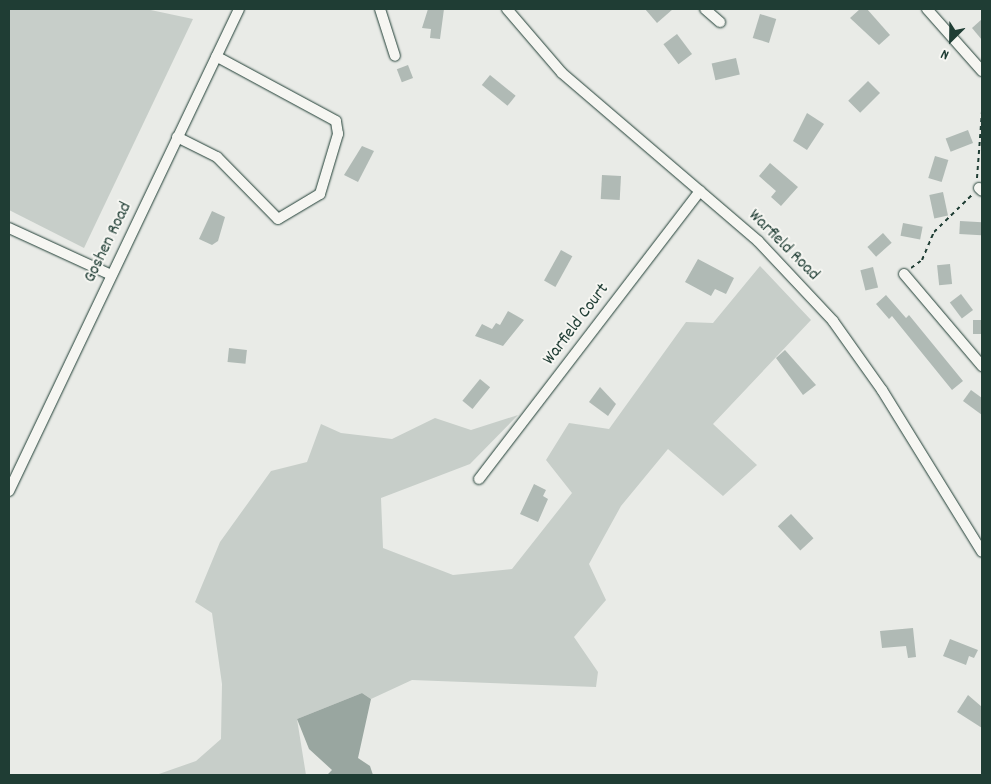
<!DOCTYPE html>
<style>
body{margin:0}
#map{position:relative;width:991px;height:784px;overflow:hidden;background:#e9ebe7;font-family:Dekko,sans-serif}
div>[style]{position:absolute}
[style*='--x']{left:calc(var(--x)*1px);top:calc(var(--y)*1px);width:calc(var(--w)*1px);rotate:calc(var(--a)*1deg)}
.green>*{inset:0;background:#c7cec9}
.water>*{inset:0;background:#99a6a0}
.building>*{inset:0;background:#b0bab5;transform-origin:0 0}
.path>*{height:2px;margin-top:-1px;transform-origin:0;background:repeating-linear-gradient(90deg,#1f3d34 0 4px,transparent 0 8px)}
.roads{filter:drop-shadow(0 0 1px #1f3d34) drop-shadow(0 0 1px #1f3d34)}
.minor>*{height:10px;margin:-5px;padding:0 5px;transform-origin:5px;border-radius:5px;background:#f6f6f2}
span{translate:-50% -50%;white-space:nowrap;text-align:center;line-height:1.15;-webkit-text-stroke:4px #f6f6f2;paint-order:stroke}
.street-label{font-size:18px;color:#1f3d34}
.frame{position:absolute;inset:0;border:10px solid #1f3d34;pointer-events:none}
.north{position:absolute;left:926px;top:15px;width:50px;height:50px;-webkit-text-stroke:4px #f6f6f2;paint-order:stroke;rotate:203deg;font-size:14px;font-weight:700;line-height:20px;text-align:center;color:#1f3d34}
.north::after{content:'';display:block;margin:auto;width:18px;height:22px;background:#1f3d34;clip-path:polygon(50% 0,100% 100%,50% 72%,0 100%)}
</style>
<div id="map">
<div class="green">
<div style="clip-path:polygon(9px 9px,146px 9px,193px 19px,84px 248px,9px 210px)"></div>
<div style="clip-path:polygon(760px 266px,811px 320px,713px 424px,757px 465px,723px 496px,668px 449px,621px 506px,589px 564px,606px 600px,574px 637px,598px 672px,596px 687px,412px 680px,371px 699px,362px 693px,297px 719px,306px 775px,156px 775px,196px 761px,221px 739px,222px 684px,212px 613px,195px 602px,220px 542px,271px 471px,307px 462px,321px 424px,341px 433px,392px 439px,435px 418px,471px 430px,518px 415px,470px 464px,381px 498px,383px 548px,453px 575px,512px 569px,572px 493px,546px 460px,569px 423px,609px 429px,686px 322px,713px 323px)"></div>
</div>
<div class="water">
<div style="clip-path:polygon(362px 693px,371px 699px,358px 758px,370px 766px,373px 775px,327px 775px,332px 770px,309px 749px,297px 719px)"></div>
</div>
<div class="building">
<div style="clip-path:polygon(428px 9px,444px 9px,440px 39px,430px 38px,431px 29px,422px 28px)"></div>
<div style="clip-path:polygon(645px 9px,673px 9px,657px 23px)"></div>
<div style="clip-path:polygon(860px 9px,867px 9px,890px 35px,879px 45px,850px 18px)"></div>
<div style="left:760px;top:14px;width:17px;height:25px;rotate:17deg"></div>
<div style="clip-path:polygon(982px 19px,982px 40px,972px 28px)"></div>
<div style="left:677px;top:34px;width:25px;height:17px;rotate:53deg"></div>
<div style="left:736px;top:58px;width:17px;height:25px;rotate:77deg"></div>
<div style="left:408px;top:65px;width:14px;height:12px;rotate:69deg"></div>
<div style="left:490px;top:75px;width:33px;height:13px;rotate:39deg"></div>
<div style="left:868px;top:81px;width:17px;height:28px;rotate:45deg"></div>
<div style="clip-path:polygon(807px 113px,824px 124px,807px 150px,793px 141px)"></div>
<div style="left:968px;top:130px;width:14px;height:24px;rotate:69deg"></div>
<div style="clip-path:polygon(362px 146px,374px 151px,358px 182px,344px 175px)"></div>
<div style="left:935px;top:156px;width:14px;height:23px;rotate:17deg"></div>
<div style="clip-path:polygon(770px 163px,798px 187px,781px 206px,771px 197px,776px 191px,759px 176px)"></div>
<div style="left:602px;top:175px;width:19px;height:24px;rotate:3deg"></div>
<div style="left:943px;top:192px;width:24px;height:14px;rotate:78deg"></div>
<div style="clip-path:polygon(212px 211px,225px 217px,218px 241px,212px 245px,199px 239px)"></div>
<div style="left:960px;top:221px;width:22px;height:13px;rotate:3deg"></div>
<div style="left:903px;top:223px;width:20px;height:13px;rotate:11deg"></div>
<div style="left:883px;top:233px;width:13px;height:21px;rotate:48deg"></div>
<div style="left:561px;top:250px;width:13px;height:35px;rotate:29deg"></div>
<div style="clip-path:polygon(698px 259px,734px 278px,726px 294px,715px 289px,711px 296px,685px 282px)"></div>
<div style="left:950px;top:264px;width:20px;height:13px;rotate:84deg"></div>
<div style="left:873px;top:267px;width:21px;height:13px;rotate:76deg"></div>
<div style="left:961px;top:294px;width:20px;height:14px;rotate:53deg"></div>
<div style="clip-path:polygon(886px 295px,906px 318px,909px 315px,963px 381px,952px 390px,892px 316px,889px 319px,876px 304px)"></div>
<div style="clip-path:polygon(508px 311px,524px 320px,503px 346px,475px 336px,482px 324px,492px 329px,496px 323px,500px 325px)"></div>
<div style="left:973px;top:320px;width:9px;height:14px"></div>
<div style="left:229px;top:348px;width:18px;height:14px;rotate:6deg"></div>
<div style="clip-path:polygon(785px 350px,816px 385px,803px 395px,776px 358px)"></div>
<div style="left:480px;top:379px;width:13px;height:28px;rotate:39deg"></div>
<div style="clip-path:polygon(600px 387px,616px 404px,608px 416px,589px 402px)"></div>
<div style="clip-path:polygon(971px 390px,982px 398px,982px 415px,963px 401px)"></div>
<div style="clip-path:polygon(534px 484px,546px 490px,543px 496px,548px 499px,538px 522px,520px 514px)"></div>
<div style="left:791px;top:514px;width:33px;height:18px;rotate:47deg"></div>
<div style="clip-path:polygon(913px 628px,916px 657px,908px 658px,906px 646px,882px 648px,880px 631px)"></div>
<div style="clip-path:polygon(950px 639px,978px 650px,974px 658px,969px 656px,966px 665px,943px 656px)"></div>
<div style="clip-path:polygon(968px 695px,982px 707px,982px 728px,957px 712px)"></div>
</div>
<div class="path">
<div style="--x:977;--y:178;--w:67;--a:-85.7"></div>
<div style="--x:911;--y:268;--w:14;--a:-36"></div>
<div style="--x:922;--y:260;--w:30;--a:-67"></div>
<div style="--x:934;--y:232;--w:54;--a:-44.3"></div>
</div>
<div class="roads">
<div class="minor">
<div style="--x:380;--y:9;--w:49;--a:72.3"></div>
<div style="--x:507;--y:9;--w:84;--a:49.3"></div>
<div style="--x:562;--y:73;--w:258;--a:40.6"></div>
<div style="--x:758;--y:241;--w:110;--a:46.8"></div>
<div style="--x:833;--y:321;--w:85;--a:54.6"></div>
<div style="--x:882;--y:390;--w:190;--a:58.3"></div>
<div style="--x:705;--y:9;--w:20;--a:41"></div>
<div style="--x:927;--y:9;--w:83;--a:48.4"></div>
<div style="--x:177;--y:137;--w:45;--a:26.6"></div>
<div style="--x:217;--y:157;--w:87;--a:45.5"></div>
<div style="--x:278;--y:219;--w:49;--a:-30.8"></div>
<div style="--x:320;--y:194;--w:63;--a:-73.3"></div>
<div style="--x:338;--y:134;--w:13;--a:-99"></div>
<div style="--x:336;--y:121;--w:136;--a:-151.6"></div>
<div style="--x:979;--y:188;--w:4;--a:45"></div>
<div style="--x:9;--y:228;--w:112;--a:24.7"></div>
<div style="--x:904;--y:274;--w:121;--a:49.7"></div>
<div style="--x:479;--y:479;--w:363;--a:-52.5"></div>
<div style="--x:9;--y:491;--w:534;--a:-64.49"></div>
</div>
</div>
<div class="street-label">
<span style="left:109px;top:243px;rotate:-64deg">Goshen Road</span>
<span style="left:783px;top:246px;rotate:45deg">Warfield Road</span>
<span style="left:577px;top:325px;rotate:-53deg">Warfield Court</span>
</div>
<div class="frame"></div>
<div class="north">N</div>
</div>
